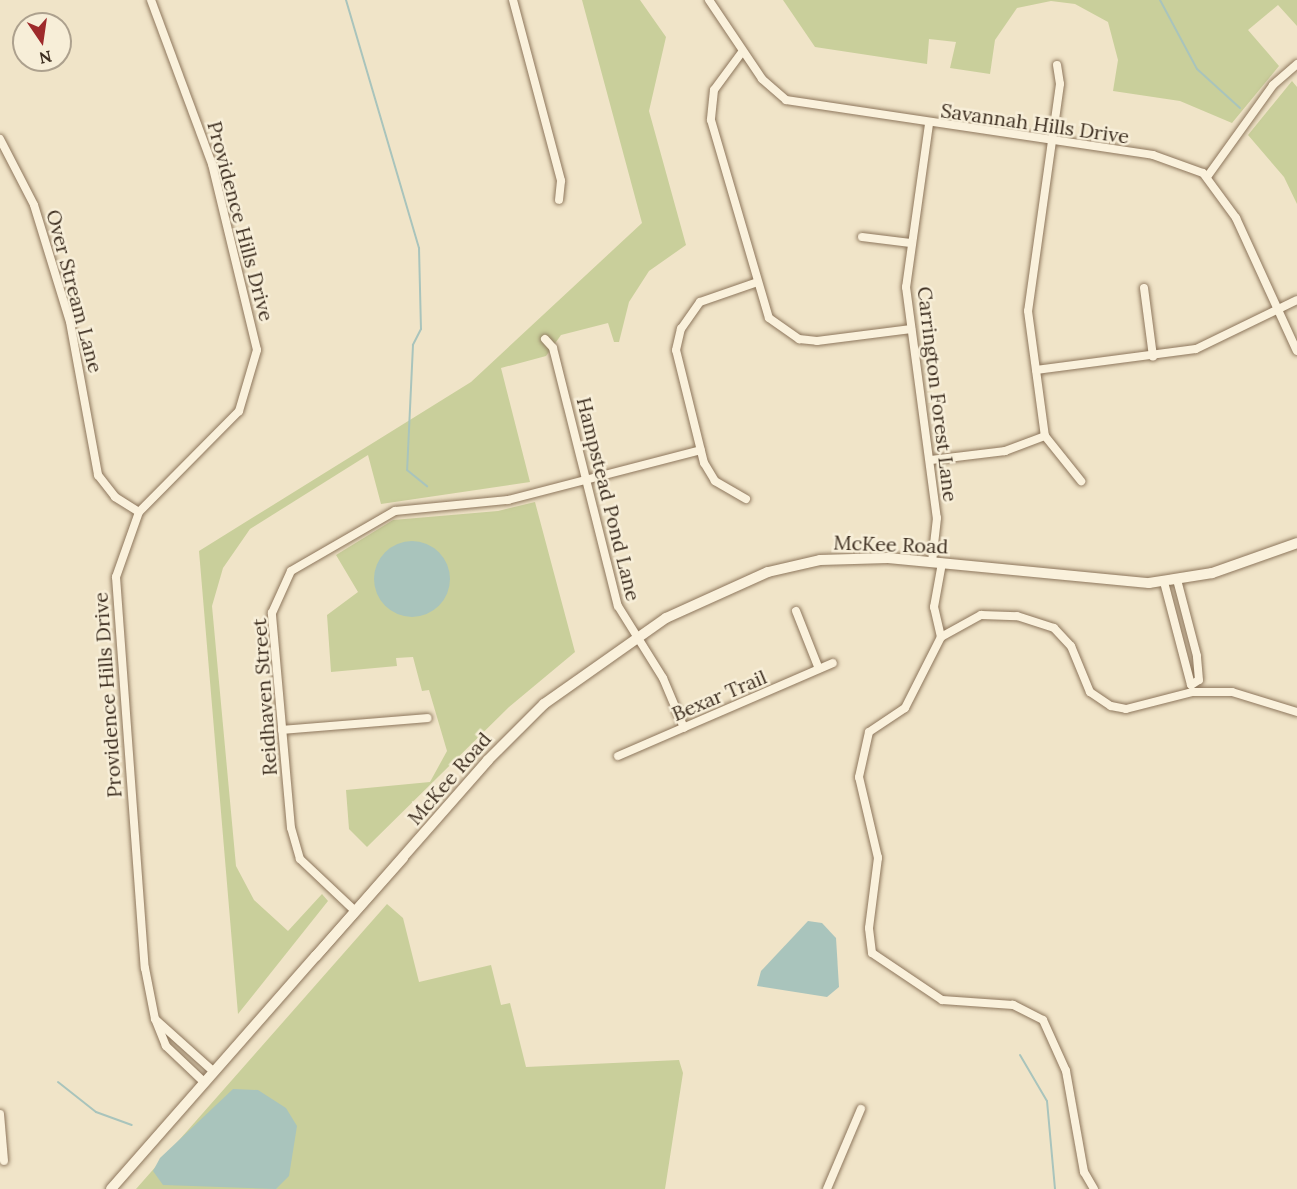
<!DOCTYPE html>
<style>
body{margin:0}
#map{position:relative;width:1297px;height:1189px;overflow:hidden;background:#f0e4c8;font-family:Lora,serif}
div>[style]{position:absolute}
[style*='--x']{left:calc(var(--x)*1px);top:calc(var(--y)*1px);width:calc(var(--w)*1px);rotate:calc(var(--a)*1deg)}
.green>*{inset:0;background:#c9cf9b}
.water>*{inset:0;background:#a9c4bc}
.round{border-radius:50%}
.stream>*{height:2px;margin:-1px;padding:0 1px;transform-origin:1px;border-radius:1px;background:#a9c4bc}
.roads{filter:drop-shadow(0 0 2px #8d765c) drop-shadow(0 0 2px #8d765c)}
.minor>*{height:8px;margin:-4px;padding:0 4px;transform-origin:4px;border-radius:4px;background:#faf1dc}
.tertiary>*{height:10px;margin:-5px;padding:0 5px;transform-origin:5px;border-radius:5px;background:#faf1dc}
span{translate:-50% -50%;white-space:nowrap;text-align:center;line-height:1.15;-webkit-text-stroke:5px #f7eed8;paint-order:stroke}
.street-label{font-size:20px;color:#3d2e20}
.north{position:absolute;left:12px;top:12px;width:60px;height:60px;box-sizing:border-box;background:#f7eed8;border:2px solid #ada18e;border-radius:50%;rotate:167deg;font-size:16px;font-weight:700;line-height:24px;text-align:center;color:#3d2e20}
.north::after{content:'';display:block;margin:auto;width:21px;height:27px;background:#9e2a2b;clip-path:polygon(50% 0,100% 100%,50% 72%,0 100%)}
</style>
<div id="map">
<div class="green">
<div style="clip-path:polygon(582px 0,640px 0,666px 37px,649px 111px,686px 245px,649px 271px,629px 302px,619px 342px,614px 342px,608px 323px,561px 335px,546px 356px,501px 368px,530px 482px,381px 504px,368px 455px,250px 529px,223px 568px,212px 606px,236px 866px,254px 900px,288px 931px,322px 894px,328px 901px,238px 1014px,199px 551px,471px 382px,642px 223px)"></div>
<div style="clip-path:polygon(783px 0,1297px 0,1297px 26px,1278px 5px,1248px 30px,1279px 66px,1232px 123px,1180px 101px,1113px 91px,1118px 60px,1108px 22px,1075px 4px,1051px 1px,1017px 8px,995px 40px,990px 74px,950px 68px,956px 42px,929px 39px,927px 64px,815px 47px)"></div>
<div style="clip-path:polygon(1292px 81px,1297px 87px,1297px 204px,1284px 177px,1248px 135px)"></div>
<div style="clip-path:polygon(535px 502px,575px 652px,509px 707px,367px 847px,349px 829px,346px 790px,430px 782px,447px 751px,429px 690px,422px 691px,413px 657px,396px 658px,397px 666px,331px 672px,327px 615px,358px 592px,336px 555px,393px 520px,498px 511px)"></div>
<div style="clip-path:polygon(387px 904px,403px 918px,419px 982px,491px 965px,501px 1005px,510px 1003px,526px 1067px,679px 1060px,683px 1073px,665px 1189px,136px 1189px)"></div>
</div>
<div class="water">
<div class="round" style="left:374px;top:541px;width:76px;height:76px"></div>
<div style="clip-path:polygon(808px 921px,822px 923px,836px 938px,839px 987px,827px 997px,757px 986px,761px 971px)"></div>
<div style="clip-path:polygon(233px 1089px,258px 1090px,286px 1108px,297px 1126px,289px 1176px,276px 1189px,163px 1185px,153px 1171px,160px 1158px)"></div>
</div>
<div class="stream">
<div style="--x:346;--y:0;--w:259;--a:73.6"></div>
<div style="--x:419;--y:248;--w:81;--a:88.6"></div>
<div style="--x:421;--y:329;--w:18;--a:117"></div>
<div style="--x:413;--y:345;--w:125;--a:92.7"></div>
<div style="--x:407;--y:470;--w:26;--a:39"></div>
<div style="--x:1160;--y:0;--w:78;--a:61.8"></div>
<div style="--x:1197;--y:69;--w:58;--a:42.2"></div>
<div style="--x:1020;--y:1055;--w:53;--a:59.6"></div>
<div style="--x:1047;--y:1101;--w:88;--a:84.8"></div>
<div style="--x:58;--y:1082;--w:48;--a:38.3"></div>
<div style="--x:96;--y:1112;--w:38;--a:20"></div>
</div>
<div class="roads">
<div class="minor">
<div style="--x:151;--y:0;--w:175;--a:69.6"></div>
<div style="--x:212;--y:164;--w:191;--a:76.4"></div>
<div style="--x:257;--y:350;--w:64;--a:106.4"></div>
<div style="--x:239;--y:411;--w:142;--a:134.7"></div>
<div style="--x:139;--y:512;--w:69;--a:109.5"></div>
<div style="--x:116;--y:577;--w:392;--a:85.8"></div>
<div style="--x:145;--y:968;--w:52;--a:78.9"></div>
<div style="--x:513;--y:0;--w:187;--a:75.1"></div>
<div style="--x:561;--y:181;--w:19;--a:96"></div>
<div style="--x:709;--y:0;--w:95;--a:56.1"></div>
<div style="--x:762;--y:79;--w:32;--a:41"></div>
<div style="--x:786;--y:100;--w:371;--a:8.5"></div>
<div style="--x:1153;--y:155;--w:53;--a:19.8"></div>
<div style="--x:1203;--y:173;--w:56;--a:53.7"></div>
<div style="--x:1236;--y:218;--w:146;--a:65.4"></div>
<div style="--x:742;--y:52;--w:47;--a:126.4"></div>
<div style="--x:714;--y:90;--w:30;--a:96"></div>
<div style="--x:711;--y:120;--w:206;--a:73.7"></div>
<div style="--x:769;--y:318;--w:37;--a:35"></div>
<div style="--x:799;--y:339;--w:18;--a:6"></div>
<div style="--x:817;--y:341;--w:95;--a:-7.3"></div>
<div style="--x:1057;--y:65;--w:19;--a:81"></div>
<div style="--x:1060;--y:84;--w:229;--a:98"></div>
<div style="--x:1028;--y:311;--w:126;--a:82.3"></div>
<div style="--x:1045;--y:436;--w:58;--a:51.3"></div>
<div style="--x:929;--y:124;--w:165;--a:98"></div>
<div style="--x:906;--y:287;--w:233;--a:82.4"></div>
<div style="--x:937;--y:518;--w:44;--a:96.5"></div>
<div style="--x:0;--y:139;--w:74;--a:62.7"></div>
<div style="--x:34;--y:205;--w:122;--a:72.9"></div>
<div style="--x:70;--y:322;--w:156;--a:79.6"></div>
<div style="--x:98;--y:475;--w:28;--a:52"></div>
<div style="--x:115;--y:497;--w:28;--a:32"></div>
<div style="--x:1207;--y:177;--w:113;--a:-54.3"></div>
<div style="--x:1273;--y:85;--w:32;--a:-41"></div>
<div style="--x:862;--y:237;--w:49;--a:7"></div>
<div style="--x:1144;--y:288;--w:69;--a:82.5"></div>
<div style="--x:545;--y:339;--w:12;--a:48"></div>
<div style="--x:553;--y:348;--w:266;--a:75.9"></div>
<div style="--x:618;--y:606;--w:85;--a:58"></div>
<div style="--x:663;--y:678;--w:54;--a:67.2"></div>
<div style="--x:1036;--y:370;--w:161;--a:-7.5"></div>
<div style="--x:1196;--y:349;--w:112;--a:-25.9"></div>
<div style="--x:931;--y:460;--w:75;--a:-6.9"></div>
<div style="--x:1005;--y:451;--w:43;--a:-20.6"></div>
<div style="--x:746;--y:499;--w:36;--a:-150"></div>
<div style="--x:715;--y:481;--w:21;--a:-121"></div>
<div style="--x:704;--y:463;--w:116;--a:-103.9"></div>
<div style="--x:676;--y:350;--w:22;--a:-77"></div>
<div style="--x:681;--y:329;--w:33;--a:-55"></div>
<div style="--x:700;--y:302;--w:58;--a:-19.1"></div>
<div style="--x:1164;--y:582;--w:106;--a:75.3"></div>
<div style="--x:1191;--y:685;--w:9;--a:-32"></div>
<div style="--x:1199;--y:680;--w:24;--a:-95"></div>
<div style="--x:1197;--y:656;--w:79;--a:-104.7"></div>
<div style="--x:796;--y:611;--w:62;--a:68.4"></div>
<div style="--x:941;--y:637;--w:31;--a:-103"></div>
<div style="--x:934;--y:607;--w:45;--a:-79.7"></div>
<div style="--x:282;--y:730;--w:146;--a:-4.7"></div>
<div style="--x:618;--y:756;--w:234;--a:-23.4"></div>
<div style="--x:353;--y:909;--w:73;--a:-136.7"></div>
<div style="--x:300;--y:859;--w:32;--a:-106"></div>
<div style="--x:291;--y:828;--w:216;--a:-95.1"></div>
<div style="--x:272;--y:613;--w:46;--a:-65.7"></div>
<div style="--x:291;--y:571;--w:120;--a:-30"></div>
<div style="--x:395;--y:511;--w:114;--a:-5.6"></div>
<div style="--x:508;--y:500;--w:199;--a:-14.5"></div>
<div style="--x:205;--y:1083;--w:54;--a:-136.5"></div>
<div style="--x:166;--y:1046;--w:29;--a:-112"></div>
<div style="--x:155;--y:1019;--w:79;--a:41.9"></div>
<div style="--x:0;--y:1114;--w:47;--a:85.1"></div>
<div style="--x:827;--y:1189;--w:87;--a:-67"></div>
<div style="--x:1094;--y:1189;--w:20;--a:-120"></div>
<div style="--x:1084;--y:1172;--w:103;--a:-100.1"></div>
<div style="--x:1066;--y:1071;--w:56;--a:-114.3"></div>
<div style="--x:1043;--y:1020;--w:34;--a:-153"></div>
<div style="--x:1013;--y:1005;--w:71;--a:-176"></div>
<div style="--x:942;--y:1000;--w:84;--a:-146.1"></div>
<div style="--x:872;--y:953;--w:25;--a:-97"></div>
<div style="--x:869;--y:928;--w:71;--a:-82.7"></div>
<div style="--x:878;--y:858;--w:83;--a:-103.2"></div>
<div style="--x:859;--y:777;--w:46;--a:-77.5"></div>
<div style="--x:869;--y:732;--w:43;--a:-33.7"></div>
<div style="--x:905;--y:708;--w:80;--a:-63.1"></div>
<div style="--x:941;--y:637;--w:46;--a:-28.8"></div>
<div style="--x:981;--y:615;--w:36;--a:2"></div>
<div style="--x:1017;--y:616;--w:39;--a:18"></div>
<div style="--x:1054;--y:628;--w:25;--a:47"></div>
<div style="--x:1071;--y:646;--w:50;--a:67.6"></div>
<div style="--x:1090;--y:692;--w:25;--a:34"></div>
<div style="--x:1111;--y:706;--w:15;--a:11"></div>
<div style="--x:1126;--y:709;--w:68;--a:-14.4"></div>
<div style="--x:1192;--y:692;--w:40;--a:0"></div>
<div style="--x:1232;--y:692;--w:68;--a:17.1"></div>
</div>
<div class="tertiary">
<div style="--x:403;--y:858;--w:131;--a:131.6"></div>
<div style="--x:316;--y:956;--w:261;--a:-48.7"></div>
<div style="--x:488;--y:760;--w:79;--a:-45"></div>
<div style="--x:544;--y:704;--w:149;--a:-35.2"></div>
<div style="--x:666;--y:618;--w:112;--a:-24.3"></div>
<div style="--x:768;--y:572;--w:53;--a:-13"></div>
<div style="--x:820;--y:560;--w:68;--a:-1.7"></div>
<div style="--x:888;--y:558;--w:262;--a:5.5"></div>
<div style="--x:1149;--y:583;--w:64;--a:-9"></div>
<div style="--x:1212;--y:573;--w:90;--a:-19.4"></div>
<div style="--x:111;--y:1189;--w:310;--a:-48.7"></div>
</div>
</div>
<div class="street-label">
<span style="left:1035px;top:123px;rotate:8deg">Savannah Hills Drive</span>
<span style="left:241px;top:221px;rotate:75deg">Providence Hills Drive</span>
<span style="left:75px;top:291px;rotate:75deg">Over Stream Lane</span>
<span style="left:938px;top:394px;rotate:83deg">Carrington Forest Lane</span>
<span style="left:609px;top:499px;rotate:76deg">Hampstead Pond Lane</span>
<span style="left:891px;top:544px;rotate:2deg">McKee Road</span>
<span style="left:107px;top:695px;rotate:-94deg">Providence Hills Drive</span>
<span style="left:719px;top:695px;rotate:-23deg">Bexar Trail</span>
<span style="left:264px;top:697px;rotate:-94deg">Reidhaven Street</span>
<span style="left:449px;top:778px;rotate:-49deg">McKee Road</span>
</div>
<div class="north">N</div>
</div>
